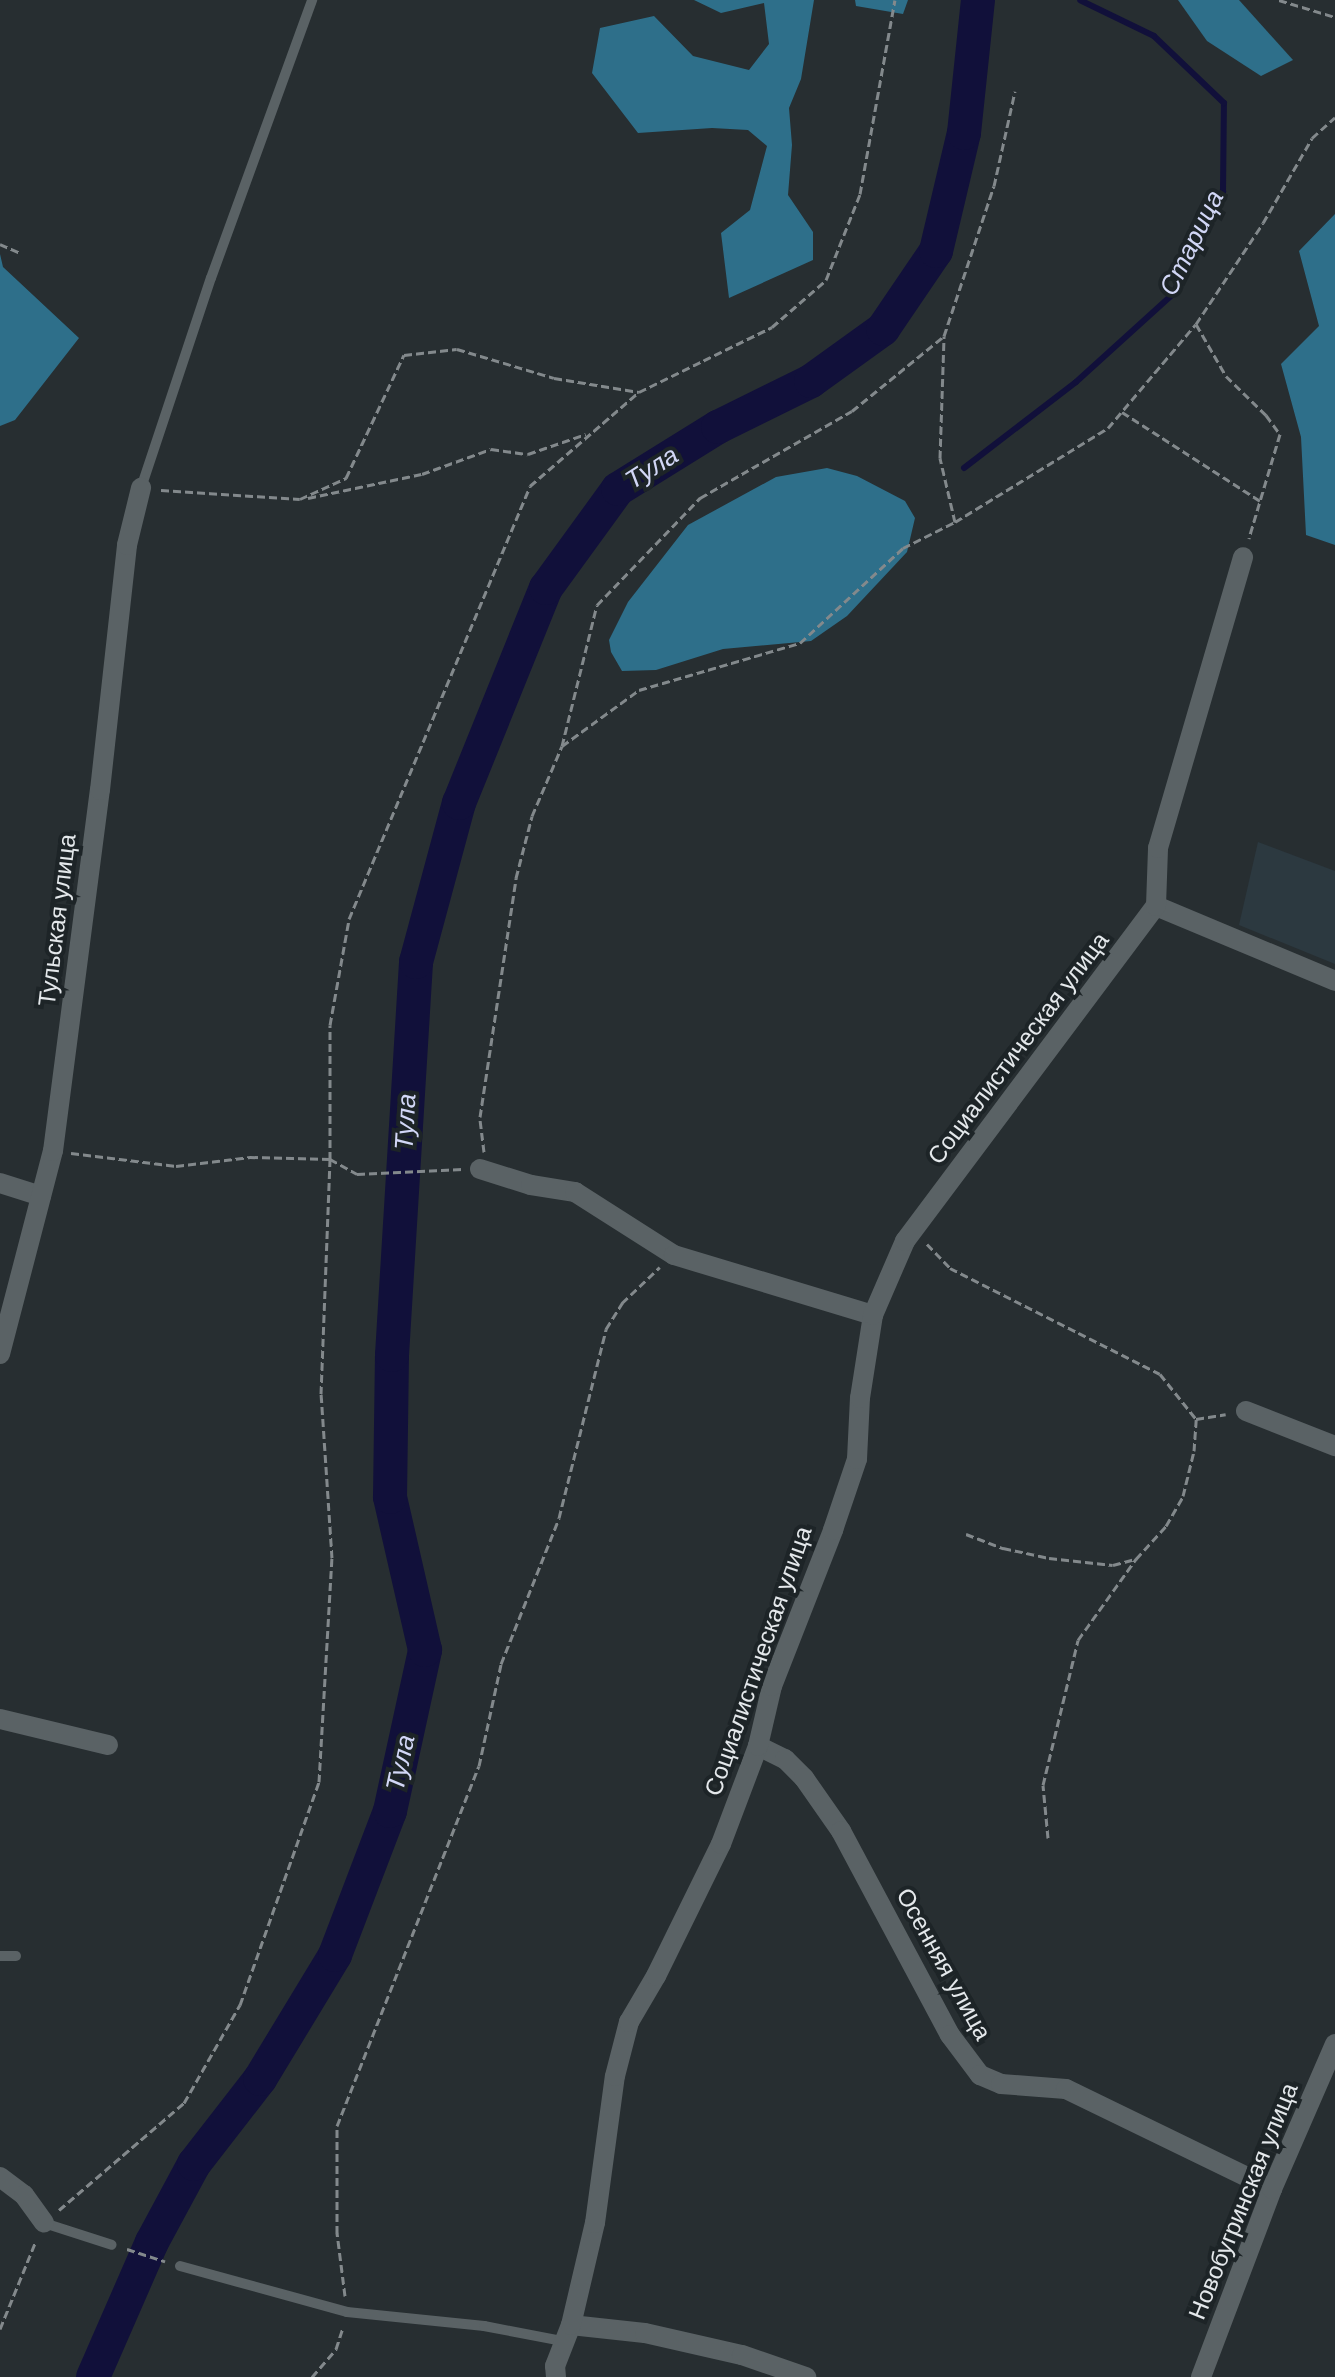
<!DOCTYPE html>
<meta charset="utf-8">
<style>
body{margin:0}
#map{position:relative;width:1335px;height:2377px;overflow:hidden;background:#272e31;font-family:Helvetica,sans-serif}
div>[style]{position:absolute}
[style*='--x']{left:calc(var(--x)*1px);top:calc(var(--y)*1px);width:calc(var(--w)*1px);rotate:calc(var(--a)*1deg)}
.built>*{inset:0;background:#2c3940}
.forest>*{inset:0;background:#2e6f8a}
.stream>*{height:6px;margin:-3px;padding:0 3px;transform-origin:3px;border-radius:3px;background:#11103a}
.river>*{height:34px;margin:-17px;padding:0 17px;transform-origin:17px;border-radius:17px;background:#11103a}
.path>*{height:3px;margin-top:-1.5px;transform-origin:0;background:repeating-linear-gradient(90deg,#83898c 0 8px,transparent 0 12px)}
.service>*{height:10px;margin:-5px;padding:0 5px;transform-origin:5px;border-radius:5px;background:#5a6265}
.minor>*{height:20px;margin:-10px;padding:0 10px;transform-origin:10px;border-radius:10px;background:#5a6265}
span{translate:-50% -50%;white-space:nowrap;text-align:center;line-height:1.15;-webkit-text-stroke:8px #1d2427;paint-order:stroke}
.street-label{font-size:24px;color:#e4e8eb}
.water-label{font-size:26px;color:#d2d7f6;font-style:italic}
</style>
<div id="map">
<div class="built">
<div style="clip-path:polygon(1258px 842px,1335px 871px,1335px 964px,1239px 925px)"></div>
</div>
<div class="forest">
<div style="clip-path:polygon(694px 0,814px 0,801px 79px,789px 108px,792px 145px,788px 195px,813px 232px,813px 260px,729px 298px,721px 233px,750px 210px,767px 146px,748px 130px,712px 128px,638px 133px,592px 73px,600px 28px,654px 16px,693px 56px,749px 70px,769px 44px,764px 3px,721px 13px)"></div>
<div style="clip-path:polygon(855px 0,908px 0,903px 14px,856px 6px)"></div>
<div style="clip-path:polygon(1178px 0,1239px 0,1293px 60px,1261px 76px,1207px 41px)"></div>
<div style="clip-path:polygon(1335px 214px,1335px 545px,1306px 535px,1301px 437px,1281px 364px,1319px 326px,1299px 251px)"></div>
<div style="clip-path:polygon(0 254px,3px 267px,79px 338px,15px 420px,0 426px)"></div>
<div style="clip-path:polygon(827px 468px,857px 476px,905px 501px,915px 518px,907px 552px,847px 616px,811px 641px,723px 649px,656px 670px,622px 671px,611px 652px,609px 640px,628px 602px,688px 525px,776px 477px)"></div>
</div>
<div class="stream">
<div style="--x:964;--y:468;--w:141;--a:-37.5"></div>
<div style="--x:1076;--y:382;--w:131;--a:-42.2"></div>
<div style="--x:1173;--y:294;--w:114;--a:-63.9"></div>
<div style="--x:1223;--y:192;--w:89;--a:-89.4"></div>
<div style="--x:1224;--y:103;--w:97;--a:-136.3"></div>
<div style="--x:1154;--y:36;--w:82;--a:-154.1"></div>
</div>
<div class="river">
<div style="--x:93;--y:2377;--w:147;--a:-66.4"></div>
<div style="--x:152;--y:2242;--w:89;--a:-61.7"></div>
<div style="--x:194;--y:2164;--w:108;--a:-52.2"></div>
<div style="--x:260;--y:2079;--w:145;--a:-58.8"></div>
<div style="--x:335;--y:1955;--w:154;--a:-69.1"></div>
<div style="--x:390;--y:1811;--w:165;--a:-77.7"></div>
<div style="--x:425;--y:1650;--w:157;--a:-102.9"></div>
<div style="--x:390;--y:1497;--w:142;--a:-89.2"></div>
<div style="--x:392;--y:1355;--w:394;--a:-86.5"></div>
<div style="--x:416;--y:962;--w:165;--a:-74.9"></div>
<div style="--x:459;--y:803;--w:232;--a:-68"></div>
<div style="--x:546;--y:588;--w:122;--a:-54"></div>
<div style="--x:618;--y:489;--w:118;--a:-31.8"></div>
<div style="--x:718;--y:427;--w:104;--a:-26.3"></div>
<div style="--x:811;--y:381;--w:89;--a:-35.8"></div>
<div style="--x:883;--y:329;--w:94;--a:-55.8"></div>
<div style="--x:936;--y:251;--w:121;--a:-76.7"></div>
<div style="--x:964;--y:133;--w:134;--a:-84"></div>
</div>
<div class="path">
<div style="--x:1279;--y:0;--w:59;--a:16.9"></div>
<div style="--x:0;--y:244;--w:22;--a:24"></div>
<div style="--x:1196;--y:324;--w:60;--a:60"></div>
<div style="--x:1226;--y:376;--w:56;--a:44.3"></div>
<div style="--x:1266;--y:415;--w:24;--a:54"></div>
<div style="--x:1280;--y:434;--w:109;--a:106.6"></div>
<div style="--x:1122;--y:412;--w:164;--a:32.8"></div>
<div style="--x:161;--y:490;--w:139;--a:3.7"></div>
<div style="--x:300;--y:499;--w:51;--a:-24.5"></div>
<div style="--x:346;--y:478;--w:136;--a:-64.8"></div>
<div style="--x:404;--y:355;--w:53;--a:-6.5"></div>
<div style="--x:457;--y:349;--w:101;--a:16.6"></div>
<div style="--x:554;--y:378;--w:86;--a:9.4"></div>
<div style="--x:639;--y:392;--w:148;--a:-26"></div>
<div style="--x:772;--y:327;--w:72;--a:-41"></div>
<div style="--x:826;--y:280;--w:92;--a:-68.4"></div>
<div style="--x:860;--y:194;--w:197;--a:-79.8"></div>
<div style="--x:308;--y:498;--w:116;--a:-11.9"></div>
<div style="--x:422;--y:474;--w:73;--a:-19.9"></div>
<div style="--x:491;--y:449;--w:37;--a:8"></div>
<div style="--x:528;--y:454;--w:61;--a:-19"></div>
<div style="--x:955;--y:522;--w:66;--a:-103.2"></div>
<div style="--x:940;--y:458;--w:122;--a:-88.1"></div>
<div style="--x:944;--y:336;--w:158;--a:-71.6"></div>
<div style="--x:994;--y:186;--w:97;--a:-77.5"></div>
<div style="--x:562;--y:746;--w:145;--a:-76.1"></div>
<div style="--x:597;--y:605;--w:149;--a:-46.1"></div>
<div style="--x:700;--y:498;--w:175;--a:-29.8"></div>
<div style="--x:852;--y:411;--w:119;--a:-39.2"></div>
<div style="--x:484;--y:1152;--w:35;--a:-97"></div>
<div style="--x:480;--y:1117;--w:242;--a:-81.4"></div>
<div style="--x:516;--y:878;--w:64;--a:-75.5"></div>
<div style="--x:532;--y:816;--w:76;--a:-66.8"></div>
<div style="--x:562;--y:746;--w:95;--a:-36"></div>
<div style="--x:639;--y:690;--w:168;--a:-16.3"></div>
<div style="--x:800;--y:643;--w:140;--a:-42.7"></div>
<div style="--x:903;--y:548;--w:58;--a:-26.6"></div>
<div style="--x:955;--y:522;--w:180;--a:-31.6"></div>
<div style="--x:1108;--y:428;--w:136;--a:-49.8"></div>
<div style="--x:1196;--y:324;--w:121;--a:-56.4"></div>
<div style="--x:1263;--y:223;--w:98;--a:-60"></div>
<div style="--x:1312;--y:138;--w:31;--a:-42"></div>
<div style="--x:71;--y:1153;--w:106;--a:7.1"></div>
<div style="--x:176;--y:1166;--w:75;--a:-6.9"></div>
<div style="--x:250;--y:1157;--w:80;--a:1.4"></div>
<div style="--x:330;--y:1159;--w:31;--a:29"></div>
<div style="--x:357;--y:1174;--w:106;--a:-2.7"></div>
<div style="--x:927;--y:1244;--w:33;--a:46"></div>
<div style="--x:950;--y:1268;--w:235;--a:26.8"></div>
<div style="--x:1160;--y:1374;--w:58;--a:51.3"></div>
<div style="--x:1196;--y:1419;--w:30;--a:-9"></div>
<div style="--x:966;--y:1534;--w:40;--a:21"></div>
<div style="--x:1003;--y:1548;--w:47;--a:12.3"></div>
<div style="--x:1049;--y:1558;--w:64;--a:6.2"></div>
<div style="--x:1113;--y:1565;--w:24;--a:-15"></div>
<div style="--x:1048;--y:1838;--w:53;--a:-95.4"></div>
<div style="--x:1043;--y:1785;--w:149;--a:-76.4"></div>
<div style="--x:1078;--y:1640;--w:100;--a:-54.4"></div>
<div style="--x:1136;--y:1559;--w:45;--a:-47.7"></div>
<div style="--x:1166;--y:1526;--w:34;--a:-60"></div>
<div style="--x:1183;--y:1496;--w:46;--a:-76.3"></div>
<div style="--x:1194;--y:1451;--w:32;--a:-86"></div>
<div style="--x:59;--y:2210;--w:165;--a:-40.6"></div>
<div style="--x:184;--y:2103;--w:113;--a:-60.3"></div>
<div style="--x:240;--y:2005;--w:237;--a:-70.5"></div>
<div style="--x:319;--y:1782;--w:224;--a:-86.7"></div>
<div style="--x:332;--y:1558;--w:164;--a:-93.8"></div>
<div style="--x:321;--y:1394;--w:235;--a:-87.8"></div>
<div style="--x:330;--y:1159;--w:134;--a:-90"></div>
<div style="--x:330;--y:1025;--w:108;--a:-79.8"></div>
<div style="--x:349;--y:919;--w:469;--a:-67.3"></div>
<div style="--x:530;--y:486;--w:144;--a:-40.8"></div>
<div style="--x:127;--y:2249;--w:40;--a:18"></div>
<div style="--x:345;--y:2296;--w:64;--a:-97.2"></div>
<div style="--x:337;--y:2233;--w:107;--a:-90"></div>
<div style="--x:337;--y:2126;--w:387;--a:-68.5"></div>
<div style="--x:479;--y:1766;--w:104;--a:-77.8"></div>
<div style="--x:501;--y:1664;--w:157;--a:-68.3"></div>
<div style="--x:559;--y:1518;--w:195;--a:-76"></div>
<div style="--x:606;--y:1329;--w:31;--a:-58"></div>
<div style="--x:622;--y:1303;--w:52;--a:-43.5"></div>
<div style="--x:0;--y:2329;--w:95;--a:-67.8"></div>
<div style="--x:312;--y:2377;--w:37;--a:-49"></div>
<div style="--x:336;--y:2349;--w:23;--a:-72"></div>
</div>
<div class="service">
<div style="--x:141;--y:488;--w:221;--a:-71.6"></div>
<div style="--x:211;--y:278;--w:296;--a:-70"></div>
<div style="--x:0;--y:1956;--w:16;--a:0"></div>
<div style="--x:44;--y:2223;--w:71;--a:17.9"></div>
<div style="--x:180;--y:2266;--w:173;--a:15.4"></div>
<div style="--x:347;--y:2312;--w:138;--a:5.8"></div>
<div style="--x:484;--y:2326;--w:79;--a:10.9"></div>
</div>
<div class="minor">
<div style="--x:1156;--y:906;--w:194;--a:22.7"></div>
<div style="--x:480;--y:1169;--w:53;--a:17.4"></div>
<div style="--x:531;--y:1185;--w:45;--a:9"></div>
<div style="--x:575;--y:1192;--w:117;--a:32.5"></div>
<div style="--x:674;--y:1255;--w:208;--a:16.8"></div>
<div style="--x:0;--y:1183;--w:43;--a:17.6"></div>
<div style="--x:0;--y:1354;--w:210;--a:-75.4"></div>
<div style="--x:53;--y:1151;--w:364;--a:-82.6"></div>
<div style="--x:100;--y:790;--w:246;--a:-83.7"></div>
<div style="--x:127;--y:545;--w:59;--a:-76.2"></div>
<div style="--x:1246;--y:1411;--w:96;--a:21.5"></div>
<div style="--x:0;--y:1719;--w:111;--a:13.5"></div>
<div style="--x:758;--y:1746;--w:30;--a:26"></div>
<div style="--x:785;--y:1759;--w:27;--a:45"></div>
<div style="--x:804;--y:1778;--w:65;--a:55.1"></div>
<div style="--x:841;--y:1831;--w:231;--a:61.9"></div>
<div style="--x:950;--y:2035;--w:50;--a:53.1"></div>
<div style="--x:980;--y:2075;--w:23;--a:23"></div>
<div style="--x:1001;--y:2084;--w:65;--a:4.4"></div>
<div style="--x:1066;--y:2089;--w:229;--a:25.9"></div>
<div style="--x:0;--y:2177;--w:30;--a:37"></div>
<div style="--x:24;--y:2195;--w:34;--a:54"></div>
<div style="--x:571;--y:2325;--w:74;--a:6.2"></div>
<div style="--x:645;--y:2333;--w:99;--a:12.8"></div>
<div style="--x:742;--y:2355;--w:68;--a:19"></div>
<div style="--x:556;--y:2377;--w:11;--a:-95"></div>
<div style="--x:555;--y:2366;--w:44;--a:-68.7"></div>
<div style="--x:571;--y:2325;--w:105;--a:-76.8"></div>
<div style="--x:595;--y:2223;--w:148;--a:-82.3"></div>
<div style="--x:615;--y:2076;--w:56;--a:-75.5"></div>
<div style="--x:629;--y:2022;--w:53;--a:-59.6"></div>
<div style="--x:656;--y:1976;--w:147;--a:-63.8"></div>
<div style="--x:721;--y:1844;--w:105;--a:-69.3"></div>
<div style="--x:758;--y:1746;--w:62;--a:-76.9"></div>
<div style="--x:772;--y:1686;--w:168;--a:-68.6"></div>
<div style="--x:833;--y:1530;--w:75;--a:-71.3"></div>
<div style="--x:857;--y:1459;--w:61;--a:-87.2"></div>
<div style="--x:860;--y:1398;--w:84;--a:-81.1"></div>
<div style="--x:873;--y:1315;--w:81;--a:-66.6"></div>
<div style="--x:905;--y:1241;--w:419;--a:-53.2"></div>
<div style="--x:1156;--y:906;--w:58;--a:-88"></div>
<div style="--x:1158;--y:848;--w:303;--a:-73.7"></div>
<div style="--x:1201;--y:2377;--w:201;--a:-69.3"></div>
<div style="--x:1272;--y:2189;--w:158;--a:-66.5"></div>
</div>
<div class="street-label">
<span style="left:57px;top:920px;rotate:-83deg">Тульская улица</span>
<span style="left:1018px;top:1048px;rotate:-53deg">Социалистическая улица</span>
<span style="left:758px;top:1661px;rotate:-71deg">Социалистическая улица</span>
<span style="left:944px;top:1964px;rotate:61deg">Осенняя улица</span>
<span style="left:1243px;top:2201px;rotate:-68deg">Новобугринская улица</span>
</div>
<div class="water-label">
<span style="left:1192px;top:243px;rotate:-64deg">Старица</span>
<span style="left:652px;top:468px;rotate:-32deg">Тула</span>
<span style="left:406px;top:1122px;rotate:-87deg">Тула</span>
<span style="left:401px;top:1763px;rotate:-78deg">Тула</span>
</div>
</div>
